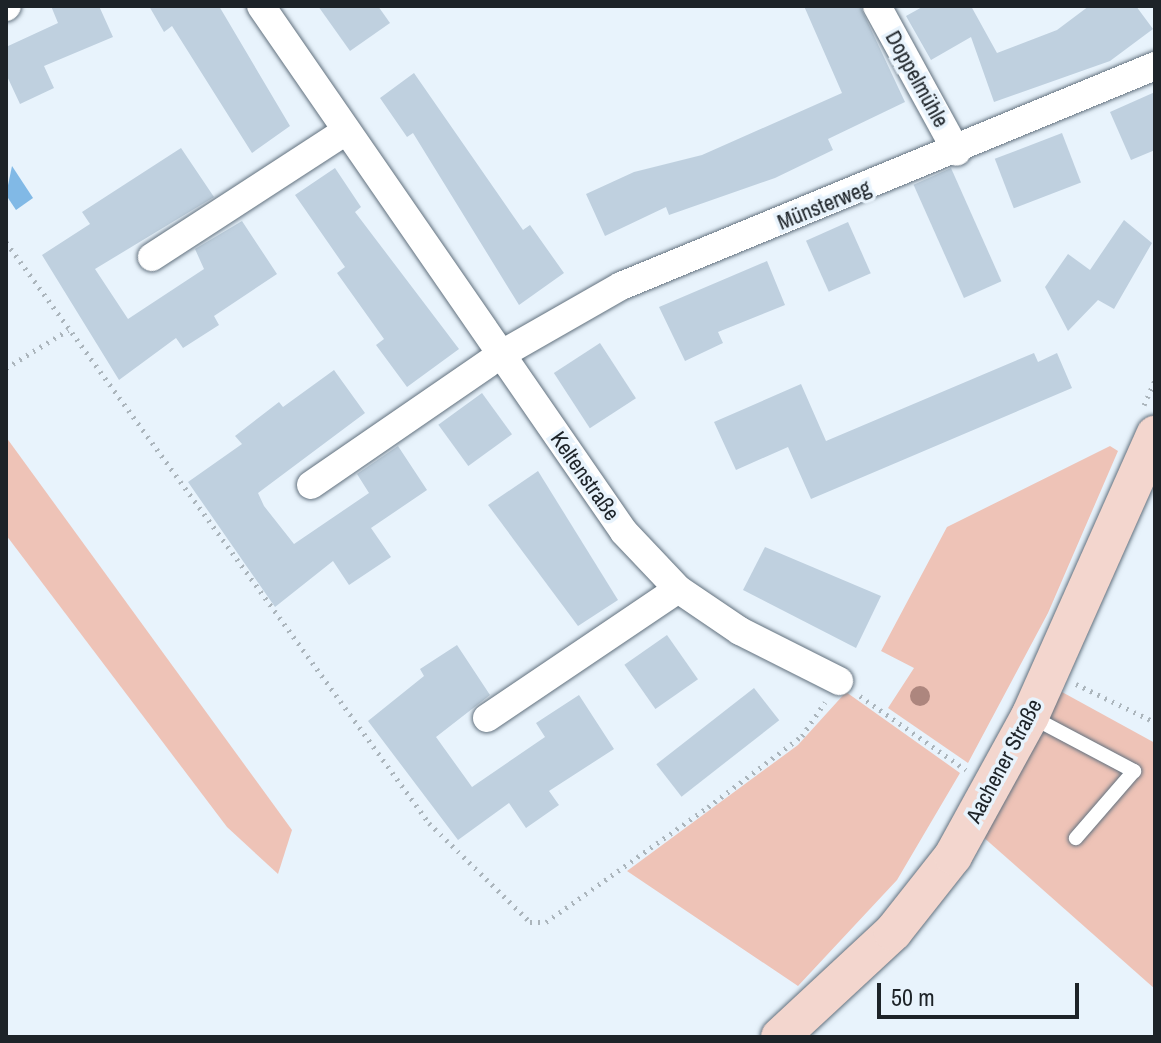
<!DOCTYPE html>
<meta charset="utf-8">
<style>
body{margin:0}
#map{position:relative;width:1161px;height:1043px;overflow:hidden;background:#e8f3fc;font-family:"Archivo Narrow",sans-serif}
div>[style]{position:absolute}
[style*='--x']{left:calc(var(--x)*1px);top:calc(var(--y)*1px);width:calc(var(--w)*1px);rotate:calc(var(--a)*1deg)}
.green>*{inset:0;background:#eec3b7}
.water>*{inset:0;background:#81b9e6}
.building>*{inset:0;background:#bfd0df;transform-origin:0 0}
.path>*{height:5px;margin-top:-2.5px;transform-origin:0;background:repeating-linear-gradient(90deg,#abb5bc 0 2px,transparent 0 8px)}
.roads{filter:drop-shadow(0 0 2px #62717e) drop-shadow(0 0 2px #62717e)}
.service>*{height:14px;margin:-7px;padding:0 7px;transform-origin:7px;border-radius:7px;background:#fff}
.minor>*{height:28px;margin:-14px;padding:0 14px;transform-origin:14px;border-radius:14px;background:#fff}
.secondary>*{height:38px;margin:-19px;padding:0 19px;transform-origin:19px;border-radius:19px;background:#f3d6ce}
.trees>*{width:20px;height:20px;margin:-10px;border-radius:50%;background:#ad867e}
span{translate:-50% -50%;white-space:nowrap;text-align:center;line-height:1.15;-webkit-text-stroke:7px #e8f3fc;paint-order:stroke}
.street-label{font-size:22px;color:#1d2328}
.frame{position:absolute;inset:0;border:8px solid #1d2328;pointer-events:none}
.scale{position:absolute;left:877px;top:983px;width:202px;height:36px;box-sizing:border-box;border:4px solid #1d2328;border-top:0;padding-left:10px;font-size:24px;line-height:28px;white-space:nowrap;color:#1d2328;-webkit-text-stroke:6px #e8f3fc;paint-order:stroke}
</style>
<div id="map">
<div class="green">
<div style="clip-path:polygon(6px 437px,292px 830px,278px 874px,227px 827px,6px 535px)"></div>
<div style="clip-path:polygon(1110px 446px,1118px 451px,1048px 613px,968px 763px,888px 708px,914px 668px,881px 651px,947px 527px)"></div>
<div style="clip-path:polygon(846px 692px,960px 773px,897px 880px,798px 986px,627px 871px,798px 745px)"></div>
<div style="clip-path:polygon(1062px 692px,1155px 743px,1155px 989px,982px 836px)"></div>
</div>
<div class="water">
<div style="clip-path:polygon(12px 166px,33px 198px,16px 210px,6px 195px)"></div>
</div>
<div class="building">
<div style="clip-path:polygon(51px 6px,99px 6px,113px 37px,44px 66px,54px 88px,20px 104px,6px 74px,6px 47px,58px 23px)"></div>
<div style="clip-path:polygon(149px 6px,219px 6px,290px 126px,252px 153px,172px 26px,164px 32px)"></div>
<div style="clip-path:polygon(318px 6px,378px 6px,390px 23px,350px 51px)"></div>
<div style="clip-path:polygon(804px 6px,860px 6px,905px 102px,828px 139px,833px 150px,775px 178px,669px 215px,666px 207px,605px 236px,586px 194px,634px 172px,702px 155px,842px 93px)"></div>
<div style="clip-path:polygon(924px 6px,971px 6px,997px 53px,1057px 30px,1089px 6px,1136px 6px,1153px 29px,1110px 61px,994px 102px,971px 37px,931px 60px,906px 16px)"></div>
<div style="clip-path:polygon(414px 73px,523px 230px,530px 225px,564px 273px,519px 305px,413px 133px,407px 137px,380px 98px)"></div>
<div style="clip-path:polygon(1155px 92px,1155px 150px,1131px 160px,1110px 112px)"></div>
<div style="left:1062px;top:133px;width:53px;height:72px;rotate:69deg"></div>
<div style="clip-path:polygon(181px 148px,214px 197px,95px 269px,128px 319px,204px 269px,195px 249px,242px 221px,277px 274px,214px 316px,219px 325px,183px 348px,176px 338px,119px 380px,42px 255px,90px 224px,82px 212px)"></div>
<div style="clip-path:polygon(335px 168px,361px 207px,355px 212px,459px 349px,407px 387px,376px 345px,384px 339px,337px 273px,345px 267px,295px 195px)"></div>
<div style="left:951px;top:168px;width:124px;height:41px;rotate:66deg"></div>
<div style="clip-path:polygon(1124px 220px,1152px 243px,1114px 309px,1098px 300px,1068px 331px,1045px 287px,1068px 254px,1090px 270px)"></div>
<div style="left:848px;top:222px;width:56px;height:46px;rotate:66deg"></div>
<div style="clip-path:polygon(767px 261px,785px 305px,718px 332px,723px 343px,685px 361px,659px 307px)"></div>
<div style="left:600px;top:343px;width:66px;height:55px;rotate:57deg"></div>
<div style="clip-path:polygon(1034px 353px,1038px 362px,1057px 353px,1072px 388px,811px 499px,788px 447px,736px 470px,714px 422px,801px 384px,826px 441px)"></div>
<div style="clip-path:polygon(334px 370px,365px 413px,258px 493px,264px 506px,294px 544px,369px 493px,357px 474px,398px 446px,427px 490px,371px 528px,391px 557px,349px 585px,333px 561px,275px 607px,188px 482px,242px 444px,235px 436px,279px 402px,283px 407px)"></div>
<div style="left:482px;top:393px;width:51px;height:54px;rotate:54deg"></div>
<div style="clip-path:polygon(538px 471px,618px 600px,578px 626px,488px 505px)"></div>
<div style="clip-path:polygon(765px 547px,881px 596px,856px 648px,743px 590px)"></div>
<div style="left:667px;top:635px;width:54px;height:52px;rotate:55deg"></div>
<div style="clip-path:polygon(457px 645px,490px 695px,436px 737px,472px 787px,545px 737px,536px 723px,579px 695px,614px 749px,549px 791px,559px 805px,526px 828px,509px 803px,458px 840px,368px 721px,424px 676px,420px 669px)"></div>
<div style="left:754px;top:688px;width:41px;height:124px;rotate:52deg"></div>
</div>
<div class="path">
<div style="--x:6;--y:242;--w:719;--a:53.94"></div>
<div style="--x:429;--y:823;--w:141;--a:44.4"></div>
<div style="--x:530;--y:922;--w:16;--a:0"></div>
<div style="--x:546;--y:922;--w:199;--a:-35.4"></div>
<div style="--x:708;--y:807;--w:118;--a:-37.1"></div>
<div style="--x:802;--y:736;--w:41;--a:-55.9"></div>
<div style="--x:6;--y:368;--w:73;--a:-31.5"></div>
<div style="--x:1144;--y:405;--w:27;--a:-66"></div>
<div style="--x:1076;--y:684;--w:88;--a:25.7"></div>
<div style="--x:860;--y:696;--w:129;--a:34.9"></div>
</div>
<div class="roads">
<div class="service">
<div style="--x:1030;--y:716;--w:118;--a:27.9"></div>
<div style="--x:1134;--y:771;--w:89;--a:130.9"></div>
</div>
<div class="minor">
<div style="--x:261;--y:6;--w:639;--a:55.39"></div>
<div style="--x:624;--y:532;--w:79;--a:46.5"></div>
<div style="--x:678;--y:589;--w:75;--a:34.1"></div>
<div style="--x:740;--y:631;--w:111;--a:26.8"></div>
<div style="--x:877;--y:6;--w:166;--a:61.3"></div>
<div style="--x:6;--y:7;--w:1;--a:-45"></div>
<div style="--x:152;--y:257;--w:231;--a:-33"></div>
<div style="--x:311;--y:485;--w:229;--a:-34.5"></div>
<div style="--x:500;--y:355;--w:139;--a:-29.7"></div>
<div style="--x:621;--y:286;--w:578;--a:-22.39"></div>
<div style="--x:487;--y:718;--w:230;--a:-34"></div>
</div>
<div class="secondary">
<div style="--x:780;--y:1037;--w:154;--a:-42.9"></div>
<div style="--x:893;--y:932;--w:97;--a:-51.7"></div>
<div style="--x:953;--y:856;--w:160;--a:-61.2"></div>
<div style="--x:1030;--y:716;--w:308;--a:-66"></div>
</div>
</div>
<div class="trees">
<div style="left:920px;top:696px"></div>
</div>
<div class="street-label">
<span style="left:917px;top:79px;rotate:61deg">Doppelmühle</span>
<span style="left:824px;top:205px;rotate:-22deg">Münsterweg</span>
<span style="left:585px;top:476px;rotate:55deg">Keltenstraße</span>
<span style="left:1004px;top:761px;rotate:-62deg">Aachener Straße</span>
</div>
<div class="frame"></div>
<div class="scale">50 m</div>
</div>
